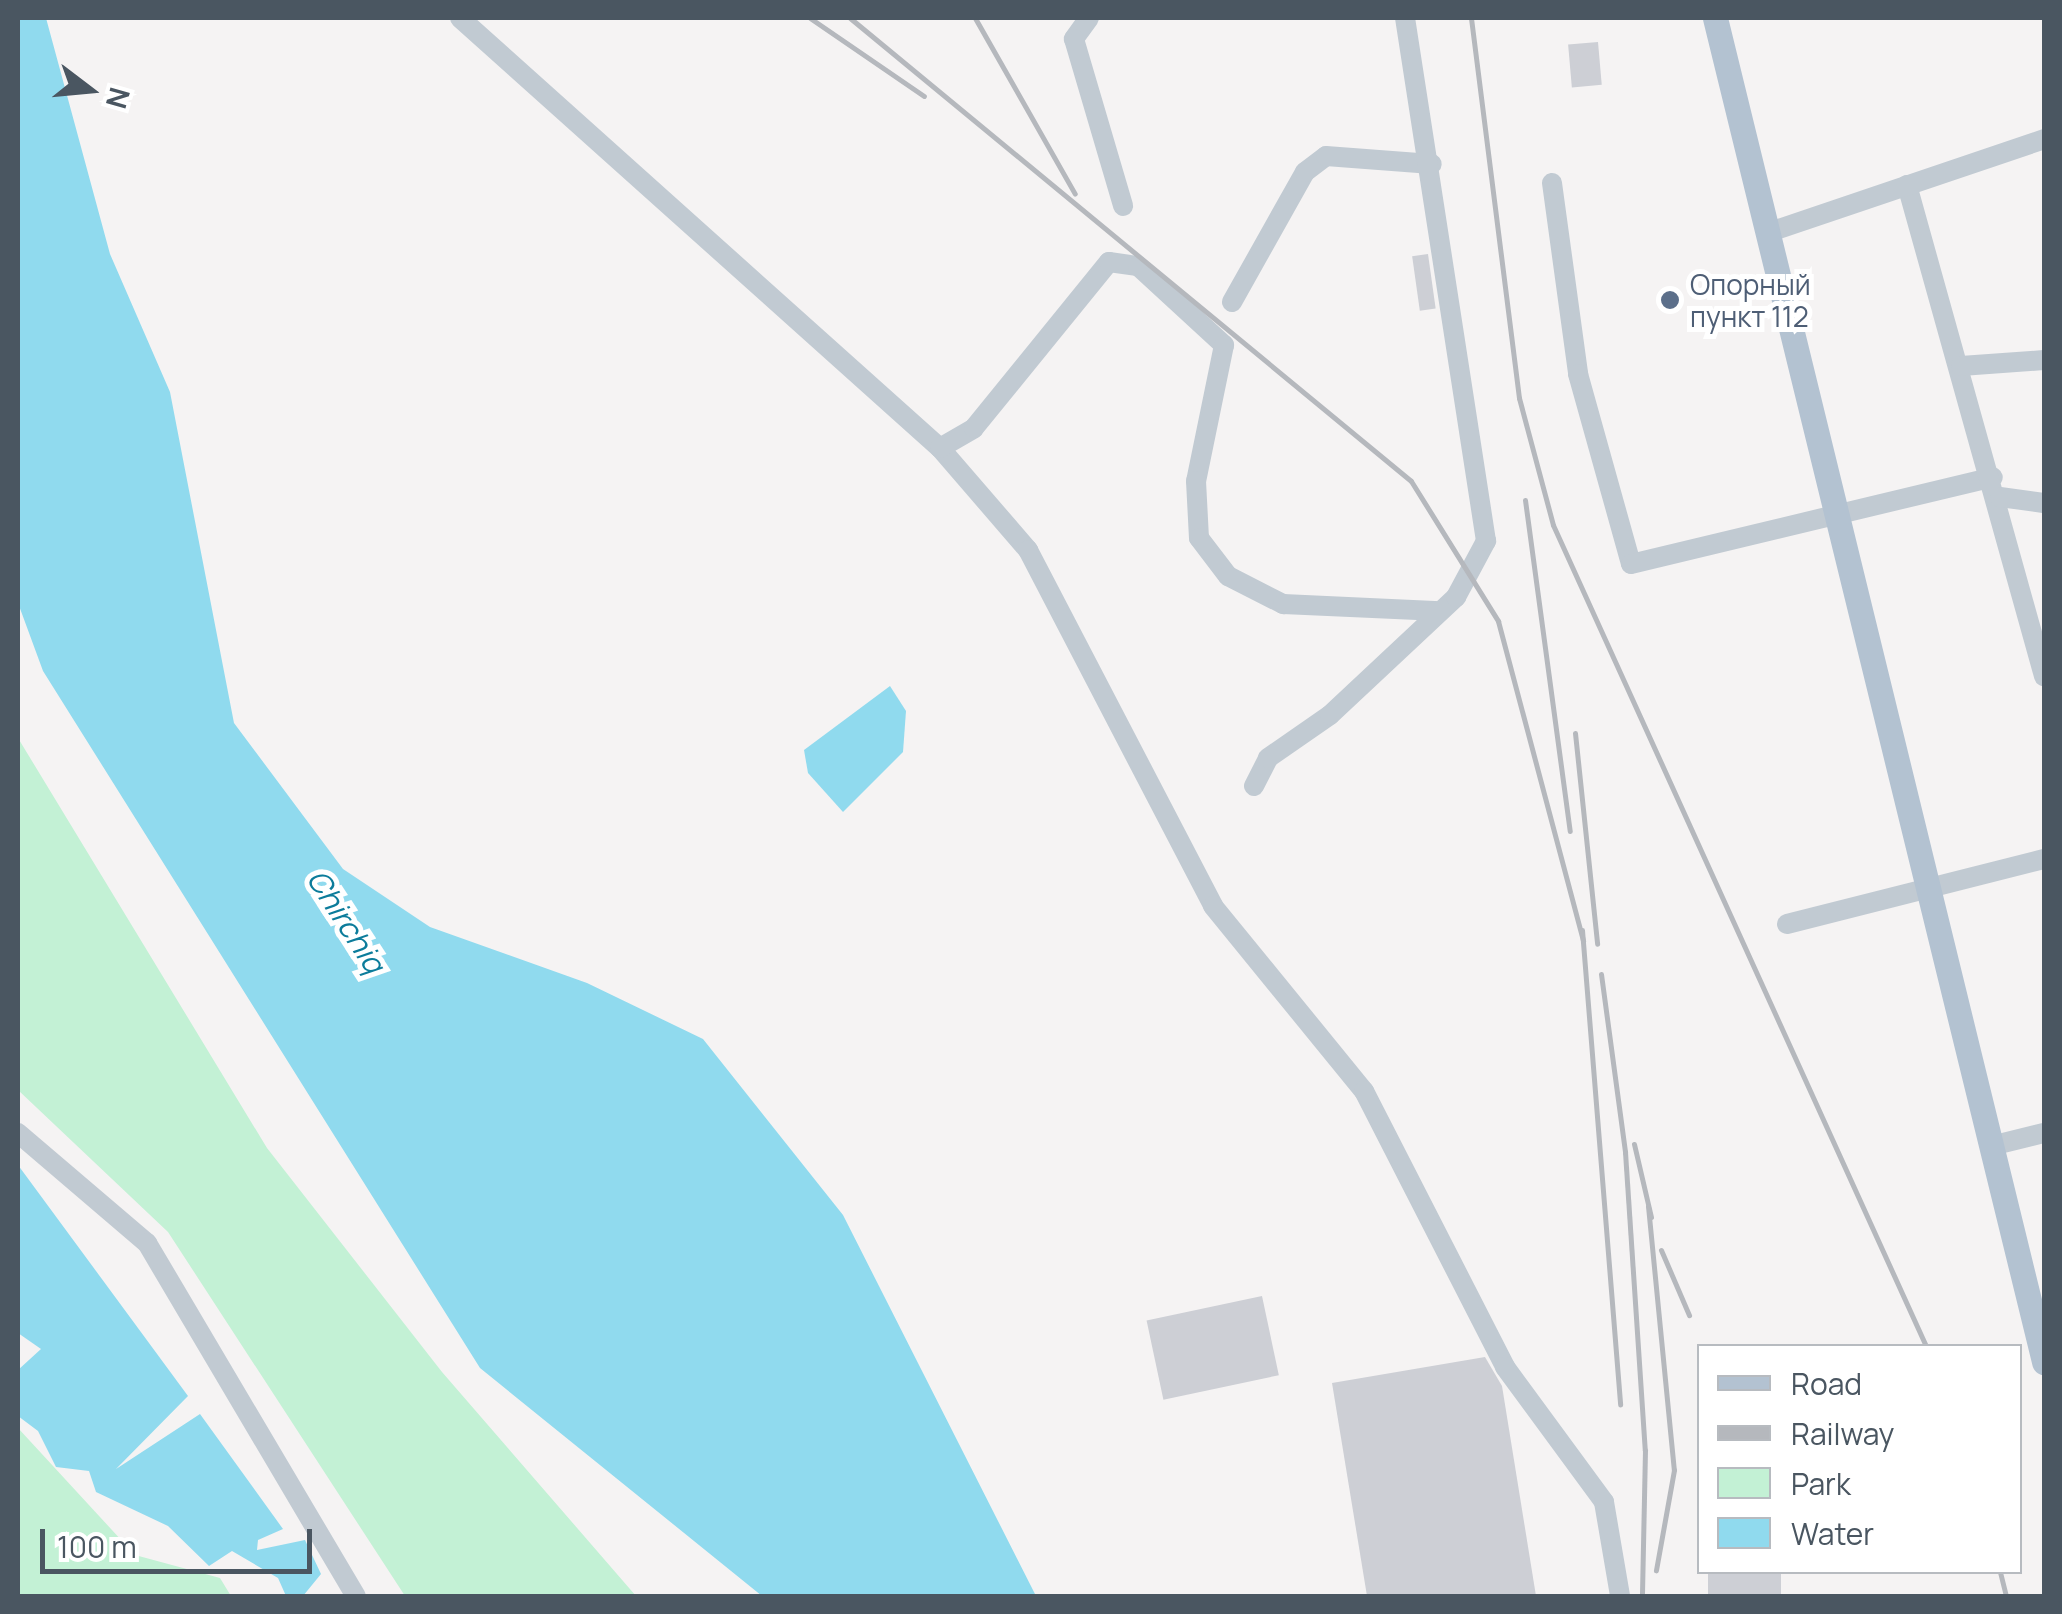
<!DOCTYPE html>
<meta charset="utf-8">
<style>
body{margin:0}
#map{position:relative;width:2062px;height:1614px;overflow:hidden;background:#f5f3f3;font-family:Manrope,sans-serif}
div>[style]{position:absolute}
[style*='--x']{left:calc(var(--x)*1px);top:calc(var(--y)*1px);width:calc(var(--w)*1px);rotate:calc(var(--a)*1deg)}
.green>*{inset:0;background:#c3f1d5}
.water>*{inset:0;background:#90daee}
.building>*{inset:0;background:#cdcfd5;transform-origin:0 0}
.minor>*{height:20px;margin:-10px;padding:0 10px;transform-origin:10px;border-radius:10px;background:#c1cad2}
.major>*{height:25px;margin:-12.5px;padding:0 12.5px;transform-origin:12.5px;border-radius:12.5px;background:#b3c2d1}
.rail>*{height:5px;margin:-2.5px;padding:0 2.5px;transform-origin:2.5px;border-radius:2.5px;background:#b5b8bd}
.dots>*{width:28px;height:28px;translate:-50% -50%;box-sizing:border-box;border:5px solid #fff;border-radius:50%}
span{translate:-50% -50%;white-space:nowrap;text-align:center;line-height:1.15;-webkit-text-stroke:10px #fff;paint-order:stroke}
.service-label{font-size:28px;color:#4e5e75}
.left{translate:0 -50%;text-align:left}
.water-label{font-size:30px;color:#0c7c9b;font-style:italic}
.frame{position:absolute;inset:0;border:20px solid #4a5661;pointer-events:none}
.legend{position:absolute;left:1697px;top:1344px;width:325px;height:230px;box-sizing:border-box;background:#fff;border:2px solid #b7bbc0;margin:0;padding:12px 18px;list-style:none;font-size:30px;color:#4a5661}
.legend li{display:flex;align-items:center;gap:20px;height:50px}
.legend b{width:50px;border:2px solid #b7bbc0}
.north{position:absolute;left:40px;top:40px;width:100px;height:100px;-webkit-text-stroke:8px #fff;paint-order:stroke;rotate:106deg;font-size:28px;font-weight:700;line-height:40px;text-align:center;color:#4a5661}
.north::after{content:'';display:block;margin:auto;width:35px;height:45px;background:#4a5661;clip-path:polygon(50% 0,100% 100%,50% 72%,0 100%)}
.scale{position:absolute;left:40px;top:1529px;width:272px;height:45px;box-sizing:border-box;border:5px solid #4a5661;border-top:0;padding-left:12px;font-size:30px;line-height:35px;white-space:nowrap;color:#4a5661;-webkit-text-stroke:8px #fff;paint-order:stroke}
</style>
<div id="map">
<div class="green">
<div style="clip-path:polygon(18px 738px,267px 1148px,442px 1372px,636px 1596px,405px 1596px,168px 1232px,18px 1090px)"></div>
<div style="clip-path:polygon(18px 1428px,135px 1555px,220px 1578px,231px 1596px,18px 1596px)"></div>
</div>
<div class="water">
<div style="clip-path:polygon(18px 18px,46px 18px,110px 254px,170px 392px,234px 723px,343px 869px,430px 927px,587px 983px,703px 1039px,843px 1215px,1036px 1596px,762px 1596px,480px 1368px,43px 671px,18px 603px)"></div>
<div style="clip-path:polygon(890px 686px,906px 711px,903px 752px,843px 812px,808px 773px,804px 750px)"></div>
<div style="clip-path:polygon(18px 1165px,188px 1396px,116px 1469px,200px 1414px,283px 1529px,258px 1540px,257px 1550px,305px 1540px,321px 1574px,303px 1596px,286px 1596px,278px 1578px,232px 1551px,209px 1566px,168px 1526px,96px 1492px,89px 1471px,56px 1467px,38px 1431px,18px 1416px,18px 1370px,41px 1349px,18px 1333px)"></div>
</div>
<div class="building">
<div style="left:1598px;top:42px;width:43px;height:30px;rotate:85deg"></div>
<div style="left:1428px;top:254px;width:55px;height:16px;rotate:82deg"></div>
<div style="left:1262px;top:1296px;width:81px;height:118px;rotate:78deg"></div>
<div style="clip-path:polygon(1485px 1357px,1502px 1386px,1536px 1596px,1367px 1596px,1332px 1383px)"></div>
<div style="left:1708px;top:1572px;width:73px;height:24px"></div>
</div>
<div class="minor">
<div style="--x:460;--y:18;--w:644;--a:41.86"></div>
<div style="--x:940;--y:448;--w:135;--a:49.2"></div>
<div style="--x:1028;--y:550;--w:401;--a:62.5"></div>
<div style="--x:1213;--y:906;--w:239;--a:50.8"></div>
<div style="--x:1364;--y:1091;--w:310;--a:62.9"></div>
<div style="--x:1505;--y:1367;--w:167;--a:53.7"></div>
<div style="--x:1604;--y:1502;--w:95;--a:80.3"></div>
<div style="--x:1089;--y:18;--w:26;--a:126"></div>
<div style="--x:1074;--y:39;--w:174;--a:73.6"></div>
<div style="--x:1552;--y:183;--w:193;--a:82.2"></div>
<div style="--x:1578;--y:374;--w:197;--a:74.4"></div>
<div style="--x:1631;--y:564;--w:372;--a:-13.5"></div>
<div style="--x:1907;--y:185;--w:510;--a:74.41"></div>
<div style="--x:1767;--y:233;--w:293;--a:-18.7"></div>
<div style="--x:1232;--y:302;--w:149;--a:-60.7"></div>
<div style="--x:1305;--y:172;--w:26;--a:-37"></div>
<div style="--x:1326;--y:156;--w:106;--a:4.3"></div>
<div style="--x:1961;--y:366;--w:83;--a:-4.1"></div>
<div style="--x:940;--y:448;--w:39;--a:-30"></div>
<div style="--x:974;--y:428;--w:214;--a:-50.9"></div>
<div style="--x:1109;--y:262;--w:29;--a:8"></div>
<div style="--x:1138;--y:266;--w:117;--a:42.6"></div>
<div style="--x:1224;--y:345;--w:139;--a:101.6"></div>
<div style="--x:1196;--y:481;--w:57;--a:87"></div>
<div style="--x:1199;--y:538;--w:48;--a:52.7"></div>
<div style="--x:1228;--y:576;--w:62;--a:27"></div>
<div style="--x:1283;--y:604;--w:157;--a:2.6"></div>
<div style="--x:2000;--y:497;--w:44;--a:7.8"></div>
<div style="--x:1254;--y:786;--w:31;--a:-63"></div>
<div style="--x:1268;--y:758;--w:75;--a:-34.7"></div>
<div style="--x:1330;--y:715;--w:173;--a:-43.1"></div>
<div style="--x:1456;--y:597;--w:64;--a:-61.8"></div>
<div style="--x:1486;--y:541;--w:529;--a:-98.8"></div>
<div style="--x:1787;--y:924;--w:265;--a:-14.2"></div>
<div style="--x:18;--y:1133;--w:170;--a:40.5"></div>
<div style="--x:147;--y:1243;--w:410;--a:59.4"></div>
<div style="--x:1995;--y:1145;--w:50;--a:-13.8"></div>
</div>
<div class="major">
<div style="--x:1715;--y:18;--w:1384;--a:76.24"></div>
</div>
<div class="rail">
<div style="--x:810;--y:18;--w:138;--a:34.4"></div>
<div style="--x:850;--y:18;--w:727;--a:39.53"></div>
<div style="--x:1411;--y:481;--w:165;--a:58.1"></div>
<div style="--x:1498;--y:621;--w:331;--a:75.1"></div>
<div style="--x:975;--y:18;--w:202;--a:60.4"></div>
<div style="--x:1471;--y:18;--w:383;--a:82.8"></div>
<div style="--x:1519;--y:398;--w:131;--a:75"></div>
<div style="--x:1553;--y:525;--w:902;--a:65.57"></div>
<div style="--x:1525;--y:500;--w:334;--a:82.3"></div>
<div style="--x:1575;--y:733;--w:212;--a:84"></div>
<div style="--x:1582;--y:930;--w:476;--a:85.4"></div>
<div style="--x:1601;--y:974;--w:180;--a:82.3"></div>
<div style="--x:1625;--y:1152;--w:299;--a:86.2"></div>
<div style="--x:1645;--y:1450;--w:146;--a:91.2"></div>
<div style="--x:1634;--y:1144;--w:75;--a:76.9"></div>
<div style="--x:1648;--y:1206;--w:265;--a:84.4"></div>
<div style="--x:1674;--y:1470;--w:102;--a:100.2"></div>
<div style="--x:1661;--y:1250;--w:71;--a:66.7"></div>
<div style="--x:2000;--y:1572;--w:25;--a:76"></div>
</div>
<div class="dots">
<div style="left:1670px;top:300px;background:#5c6f8a"></div>
</div>
<div class="service-label">
<span class="left" style="left:1690px;top:300px">Опорный<br>пункт 112</span>
</div>
<div class="water-label">
<span style="left:346px;top:921px;rotate:57deg">Chirchiq</span>
</div>
<div class="frame"></div>
<ul class="legend">
<li><b style="height:12px;background:#b3c2d1"></b>Road</li>
<li><b style="height:12px;background:#b5b8bd"></b>Railway</li>
<li><b style="height:28px;background:#c3f1d5"></b>Park</li>
<li><b style="height:28px;background:#90daee"></b>Water</li>
</ul>
<div class="north">N</div>
<div class="scale">100 m</div>
</div>
